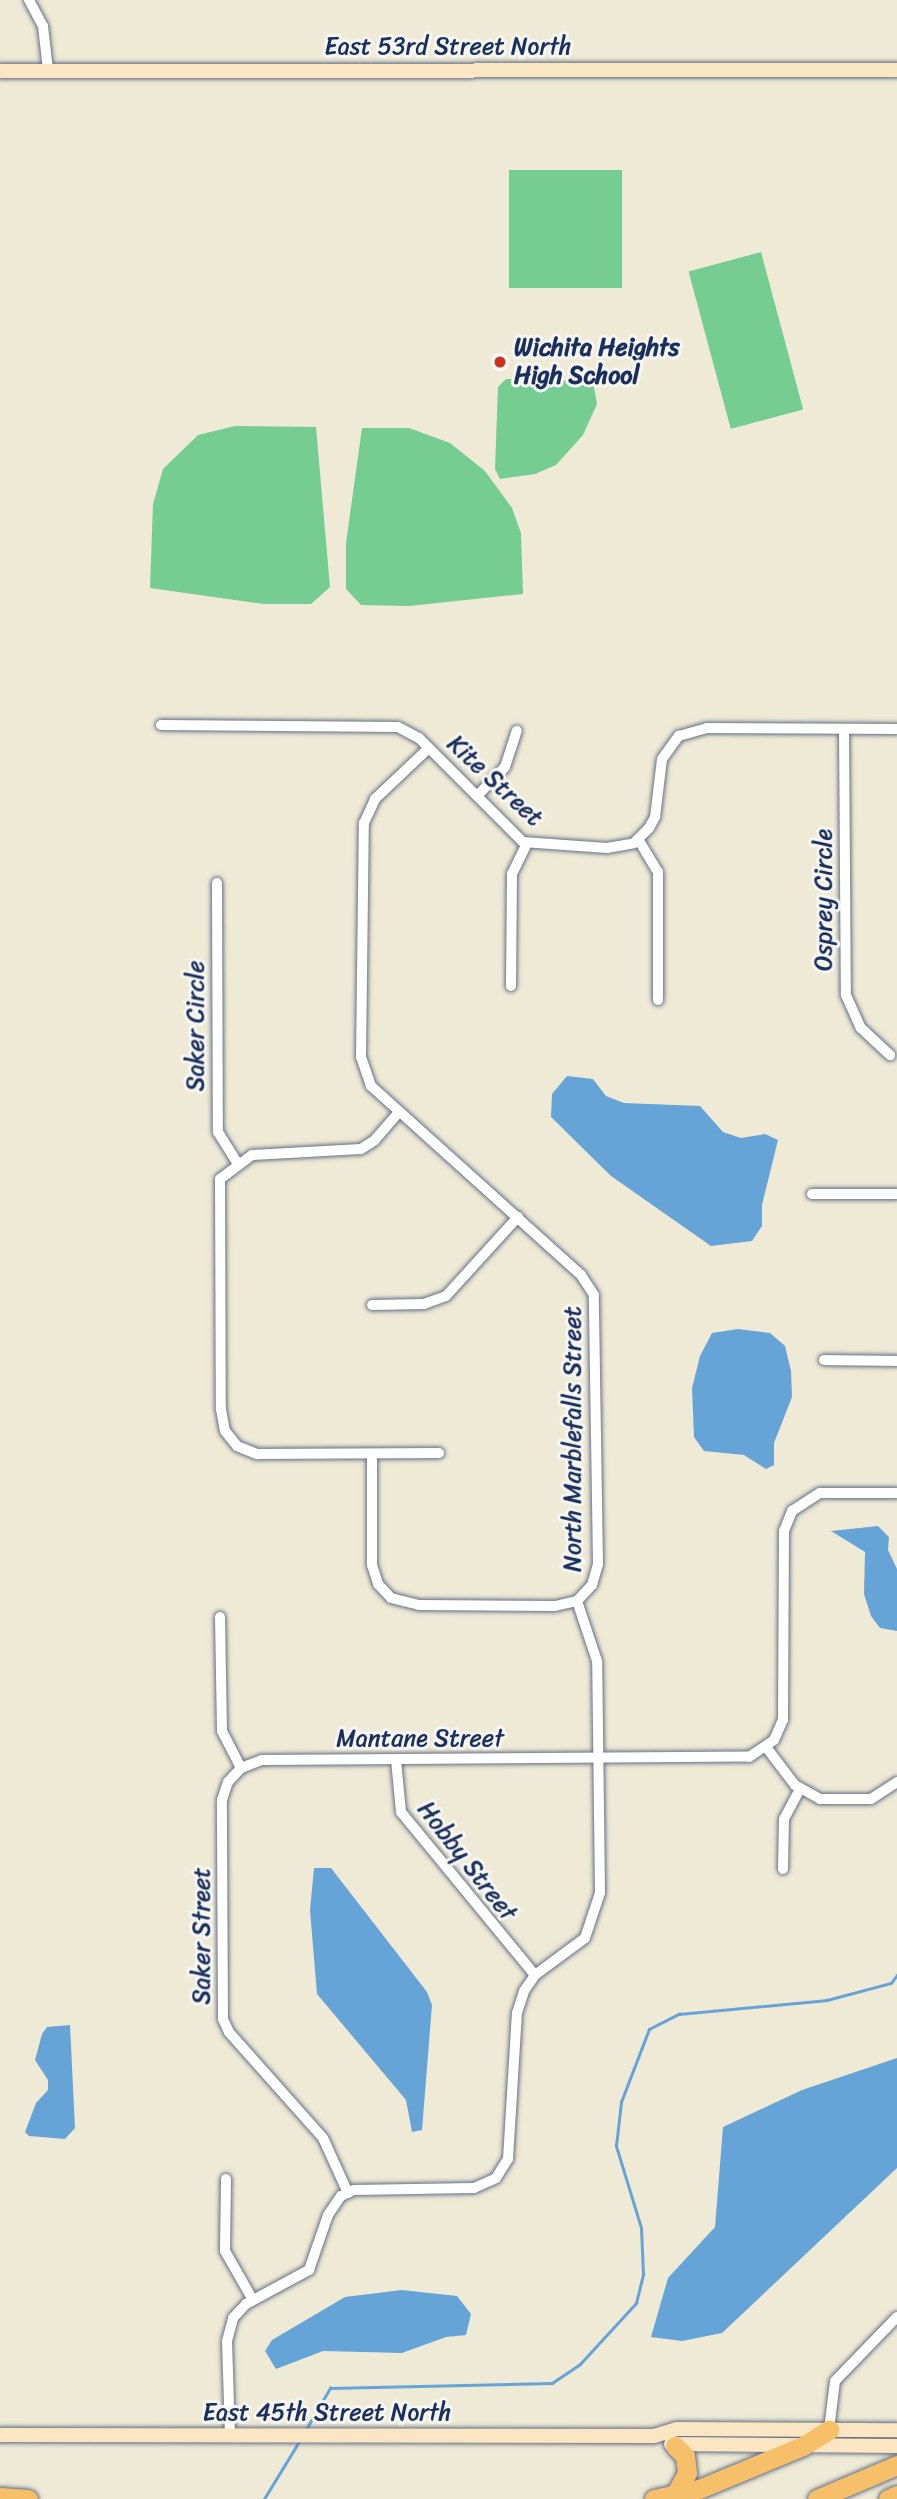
<!DOCTYPE html>
<style>
body{margin:0}
#map{position:relative;width:897px;height:2499px;overflow:hidden;background:#eeead5;font-family:Sriracha,sans-serif}
div>[style]{position:absolute}
[style*='--x']{left:calc(var(--x)*1px);top:calc(var(--y)*1px);width:calc(var(--w)*1px);rotate:calc(var(--a)*1deg)}
.green>*{inset:0;background:#75cd92;transform-origin:0 0}
.water>*{inset:0;background:#66a4d8}
.stream>*{height:2.5px;margin:-1.25px;padding:0 1.25px;transform-origin:1.25px;border-radius:1.25px;background:#66a4d8}
.roads{filter:drop-shadow(0 0 2px #657088) drop-shadow(0 0 2px #657088)}
.street>*{height:10px;margin:-5px;padding:0 5px;transform-origin:5px;border-radius:5px;background:#fff}
.secondary>*{height:14px;margin:-7px;padding:0 7px;transform-origin:7px;border-radius:7px;background:#fbe6c4}
.highway>*{height:19px;margin:-9.5px;padding:0 9.5px;transform-origin:9.5px;border-radius:9.5px;background:#f6c06b}
.dots>*{width:19px;height:19px;translate:-50% -50%;box-sizing:border-box;border:4px solid #f6f6f2;border-radius:50%}
span{translate:-50% -50%;white-space:nowrap;text-align:center;line-height:1.15;-webkit-text-stroke:6px #f6f6f2;paint-order:stroke}
.street-label{font-size:24px;color:#1b2f5e}
.poi-label{font-size:24px;color:#1b2f5e;font-weight:700}
.left{translate:0 -50%;text-align:left}
</style>
<div id="map">
<div class="green">
<div style="left:509px;top:170px;width:113px;height:118px"></div>
<div style="left:761px;top:252px;width:163px;height:75px;rotate:75deg"></div>
<div style="clip-path:polygon(506px 379px,593px 381px,597px 404px,583px 435px,556px 465px,535px 474px,500px 479px,495px 469px,498px 387px)"></div>
<div style="clip-path:polygon(235px 426px,316px 427px,330px 587px,311px 604px,264px 604px,150px 588px,153px 504px,163px 469px,198px 435px)"></div>
<div style="clip-path:polygon(362px 428px,409px 428px,431px 436px,450px 443px,485px 471px,512px 508px,521px 533px,523px 594px,409px 606px,361px 605px,346px 589px,346px 543px)"></div>
</div>
<div class="water">
<div style="clip-path:polygon(567px 1076px,593px 1079px,606px 1096px,624px 1103px,700px 1106px,723px 1132px,741px 1138px,765px 1134px,778px 1140px,762px 1205px,762px 1226px,752px 1241px,711px 1246px,611px 1176px,551px 1117px,552px 1094px)"></div>
<div style="clip-path:polygon(738px 1329px,770px 1333px,785px 1346px,791px 1371px,792px 1397px,774px 1443px,774px 1465px,766px 1469px,744px 1455px,704px 1451px,694px 1437px,692px 1388px,700px 1356px,712px 1333px)"></div>
<div style="clip-path:polygon(878px 1526px,889px 1537px,888px 1550px,897px 1569px,897px 1631px,880px 1628px,871px 1616px,864px 1594px,865px 1552px,831px 1531px)"></div>
<div style="clip-path:polygon(314px 1868px,331px 1868px,427px 1992px,432px 2005px,422px 2130px,412px 2132px,406px 2100px,317px 1994px,310px 1910px)"></div>
<div style="clip-path:polygon(70px 2025px,75px 2128px,65px 2139px,29px 2136px,25px 2132px,36px 2103px,48px 2090px,48px 2080px,35px 2060px,42px 2034px,47px 2027px)"></div>
<div style="clip-path:polygon(897px 2058px,897px 2168px,722px 2333px,682px 2341px,651px 2337px,668px 2278px,715px 2227px,723px 2127px,802px 2090px)"></div>
<div style="clip-path:polygon(402px 2290px,457px 2296px,471px 2314px,466px 2335px,446px 2337px,402px 2353px,323px 2351px,276px 2369px,265px 2351px,272px 2340px,345px 2297px)"></div>
</div>
<div class="stream">
<div style="--x:305;--y:2431;--w:50;--a:-59.8"></div>
<div style="--x:330;--y:2388;--w:222;--a:-1.3"></div>
<div style="--x:552;--y:2383;--w:34;--a:-34"></div>
<div style="--x:580;--y:2364;--w:83;--a:-47.4"></div>
<div style="--x:636;--y:2303;--w:30;--a:-76"></div>
<div style="--x:643;--y:2274;--w:46;--a:-92.5"></div>
<div style="--x:641;--y:2228;--w:86;--a:-107"></div>
<div style="--x:616;--y:2146;--w:44;--a:-83.5"></div>
<div style="--x:621;--y:2102;--w:78;--a:-69"></div>
<div style="--x:649;--y:2029;--w:34;--a:-27"></div>
<div style="--x:679;--y:2014;--w:149;--a:-5.4"></div>
<div style="--x:827;--y:2000;--w:66;--a:-14.9"></div>
<div style="--x:891;--y:1983;--w:10;--a:-53"></div>
<div style="--x:264;--y:2499;--w:69;--a:-58.6"></div>
</div>
<div class="roads">
<div class="street">
<div style="--x:29;--y:0;--w:30;--a:62"></div>
<div style="--x:43;--y:26;--w:44;--a:83.5"></div>
<div style="--x:161;--y:725;--w:237;--a:0.5"></div>
<div style="--x:398;--y:727;--w:24;--a:28"></div>
<div style="--x:419;--y:738;--w:147;--a:45"></div>
<div style="--x:523;--y:842;--w:84;--a:4.1"></div>
<div style="--x:607;--y:848;--w:27;--a:-10"></div>
<div style="--x:634;--y:843;--w:21;--a:-45"></div>
<div style="--x:649;--y:828;--w:13;--a:-61"></div>
<div style="--x:655;--y:817;--w:58;--a:-83.1"></div>
<div style="--x:662;--y:759;--w:29;--a:-54"></div>
<div style="--x:679;--y:736;--w:29;--a:-16"></div>
<div style="--x:707;--y:728;--w:190;--a:0.3"></div>
<div style="--x:844;--y:729;--w:266;--a:89.6"></div>
<div style="--x:846;--y:995;--w:36;--a:66"></div>
<div style="--x:861;--y:1028;--w:40;--a:43"></div>
<div style="--x:477;--y:796;--w:40;--a:-46"></div>
<div style="--x:505;--y:767;--w:38;--a:-72"></div>
<div style="--x:638;--y:839;--w:39;--a:59"></div>
<div style="--x:658;--y:872;--w:128;--a:90"></div>
<div style="--x:217;--y:883;--w:249;--a:89.8"></div>
<div style="--x:218;--y:1132;--w:36;--a:58"></div>
<div style="--x:511;--y:986;--w:112;--a:-89.5"></div>
<div style="--x:512;--y:874;--w:34;--a:-64"></div>
<div style="--x:399;--y:1112;--w:37;--a:131"></div>
<div style="--x:375;--y:1140;--w:17;--a:147"></div>
<div style="--x:361;--y:1149;--w:109;--a:176.8"></div>
<div style="--x:252;--y:1155;--w:40;--a:143"></div>
<div style="--x:220;--y:1179;--w:230;--a:89.8"></div>
<div style="--x:221;--y:1409;--w:22;--a:80"></div>
<div style="--x:225;--y:1431;--w:19;--a:51"></div>
<div style="--x:237;--y:1446;--w:22;--a:22"></div>
<div style="--x:257;--y:1454;--w:182;--a:-0.3"></div>
<div style="--x:812;--y:1194;--w:85;--a:0"></div>
<div style="--x:372;--y:1305;--w:52;--a:-1.1"></div>
<div style="--x:424;--y:1304;--w:23;--a:-20"></div>
<div style="--x:446;--y:1296;--w:107;--a:-47.7"></div>
<div style="--x:824;--y:1360;--w:73;--a:0.8"></div>
<div style="--x:372;--y:1455;--w:110;--a:90"></div>
<div style="--x:372;--y:1565;--w:20;--a:72"></div>
<div style="--x:378;--y:1584;--w:19;--a:47"></div>
<div style="--x:391;--y:1598;--w:29;--a:14"></div>
<div style="--x:419;--y:1605;--w:136;--a:0.4"></div>
<div style="--x:555;--y:1606;--w:23;--a:-13"></div>
<div style="--x:220;--y:1617;--w:114;--a:89"></div>
<div style="--x:222;--y:1731;--w:42;--a:62.8"></div>
<div style="--x:766;--y:1747;--w:48;--a:52.7"></div>
<div style="--x:795;--y:1785;--w:29;--a:29"></div>
<div style="--x:820;--y:1799;--w:51;--a:0"></div>
<div style="--x:871;--y:1799;--w:31;--a:-33"></div>
<div style="--x:396;--y:1760;--w:52;--a:84.5"></div>
<div style="--x:401;--y:1812;--w:211;--a:50.6"></div>
<div style="--x:783;--y:1869;--w:50;--a:-88.9"></div>
<div style="--x:784;--y:1819;--w:34;--a:-62"></div>
<div style="--x:226;--y:2179;--w:72;--a:90.8"></div>
<div style="--x:225;--y:2251;--w:56;--a:60.3"></div>
<div style="--x:348;--y:2193;--w:60;--a:-114.4"></div>
<div style="--x:323;--y:2138;--w:142;--a:-131.6"></div>
<div style="--x:229;--y:2032;--w:14;--a:-115"></div>
<div style="--x:223;--y:2019;--w:219;--a:-90.3"></div>
<div style="--x:222;--y:1800;--w:19;--a:-72"></div>
<div style="--x:228;--y:1782;--w:19;--a:-47"></div>
<div style="--x:241;--y:1768;--w:22;--a:-21"></div>
<div style="--x:262;--y:1760;--w:487;--a:-0.4"></div>
<div style="--x:749;--y:1757;--w:30;--a:-34"></div>
<div style="--x:774;--y:1740;--w:22;--a:-66"></div>
<div style="--x:783;--y:1720;--w:189;--a:-89.7"></div>
<div style="--x:784;--y:1531;--w:22;--a:-68"></div>
<div style="--x:792;--y:1511;--w:33;--a:-33"></div>
<div style="--x:820;--y:1493;--w:77;--a:0"></div>
<div style="--x:829;--y:2430;--w:49;--a:-83"></div>
<div style="--x:835;--y:2381;--w:89;--a:-45.9"></div>
<div style="--x:230;--y:2436;--w:95;--a:-91.8"></div>
<div style="--x:227;--y:2341;--w:24;--a:-75"></div>
<div style="--x:233;--y:2318;--w:19;--a:-47"></div>
<div style="--x:246;--y:2304;--w:72;--a:-28.4"></div>
<div style="--x:309;--y:2270;--w:58;--a:-70.9"></div>
<div style="--x:328;--y:2215;--w:23;--a:-56"></div>
<div style="--x:341;--y:2196;--w:14;--a:-25"></div>
<div style="--x:354;--y:2190;--w:120;--a:-1"></div>
<div style="--x:474;--y:2188;--w:24;--a:-24"></div>
<div style="--x:496;--y:2178;--w:22;--a:-58"></div>
<div style="--x:508;--y:2159;--w:146;--a:-86.5"></div>
<div style="--x:517;--y:2013;--w:23;--a:-72"></div>
<div style="--x:524;--y:1991;--w:19;--a:-55"></div>
<div style="--x:535;--y:1975;--w:62;--a:-36.5"></div>
<div style="--x:585;--y:1938;--w:47;--a:-71.6"></div>
<div style="--x:600;--y:1893;--w:232;--a:-90.7"></div>
<div style="--x:597;--y:1661;--w:63;--a:-108.4"></div>
<div style="--x:577;--y:1601;--w:22;--a:-47"></div>
<div style="--x:592;--y:1585;--w:22;--a:-74"></div>
<div style="--x:598;--y:1564;--w:269;--a:-90.9"></div>
<div style="--x:594;--y:1295;--w:24;--a:-123"></div>
<div style="--x:581;--y:1275;--w:283;--a:-138"></div>
<div style="--x:371;--y:1086;--w:31;--a:-109"></div>
<div style="--x:361;--y:1057;--w:234;--a:-89.3"></div>
<div style="--x:364;--y:823;--w:26;--a:-65"></div>
<div style="--x:375;--y:799;--w:74;--a:-43.4"></div>
</div>
<div class="secondary">
<div style="--x:0;--y:71;--w:897;--a:-0.06"></div>
<div style="--x:0;--y:2435;--w:654;--a:0.09"></div>
<div style="--x:654;--y:2436;--w:24;--a:-17"></div>
<div style="--x:677;--y:2429;--w:220;--a:0.3"></div>
<div style="--x:671;--y:2444;--w:226;--a:0.5"></div>
</div>
<div class="highway">
<div style="--x:675;--y:2446;--w:14;--a:45"></div>
<div style="--x:685;--y:2456;--w:17;--a:83"></div>
<div style="--x:687;--y:2473;--w:23;--a:119"></div>
<div style="--x:0;--y:2497;--w:28;--a:4"></div>
<div style="--x:654;--y:2499;--w:46;--a:-12.5"></div>
<div style="--x:699;--y:2489;--w:113;--a:-22.5"></div>
<div style="--x:803;--y:2446;--w:31;--a:-32"></div>
<div style="--x:817;--y:2499;--w:87;--a:-23"></div>
<div style="--x:888;--y:2499;--w:10;--a:-24"></div>
</div>
</div>
<div class="dots">
<div style="left:500px;top:362px;background:#c8321e"></div>
</div>
<div class="street-label">
<span style="left:448px;top:47px">East 53rd Street North</span>
<span style="left:495px;top:781px;rotate:43deg">Kite Street</span>
<span style="left:824px;top:900px;rotate:-90deg">Osprey Circle</span>
<span style="left:196px;top:1026px;rotate:-90deg">Saker Circle</span>
<span style="left:573px;top:1439px;rotate:-90deg">North Marblefalls Street</span>
<span style="left:420px;top:1739px">Mantane Street</span>
<span style="left:467px;top:1861px;rotate:52deg">Hobby Street</span>
<span style="left:202px;top:1936px;rotate:-90deg">Saker Street</span>
<span style="left:327px;top:2413px">East 45th Street North</span>
</div>
<div class="poi-label">
<span class="left" style="left:514px;top:362px">Wichita Heights<br>High School</span>
</div>
</div>
